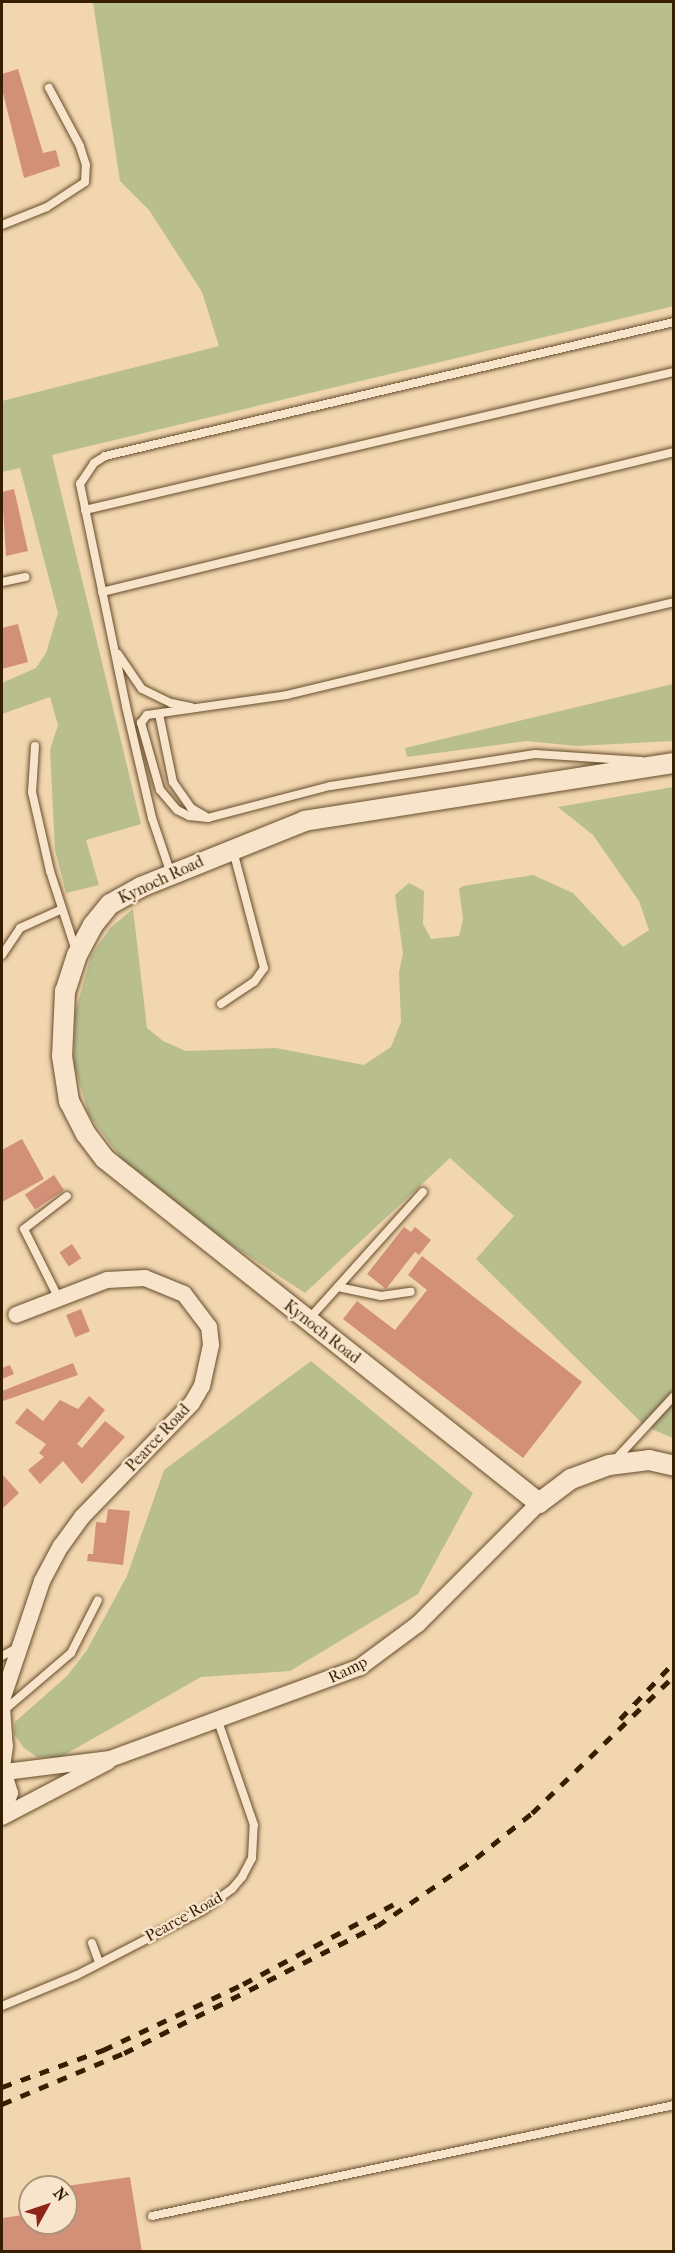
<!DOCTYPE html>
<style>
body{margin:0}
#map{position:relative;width:675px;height:2253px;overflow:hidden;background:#f2d6af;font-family:"IM FELL French Canon",serif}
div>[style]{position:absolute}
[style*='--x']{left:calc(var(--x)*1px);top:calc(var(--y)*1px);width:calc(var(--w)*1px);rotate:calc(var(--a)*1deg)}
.green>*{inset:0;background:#b8be8d}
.building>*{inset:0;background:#d39079;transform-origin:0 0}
.roads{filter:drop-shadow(0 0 2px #654d2c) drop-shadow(0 0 2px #654d2c)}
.service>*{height:8px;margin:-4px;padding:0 4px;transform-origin:4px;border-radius:4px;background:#f7e4cb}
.minor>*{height:16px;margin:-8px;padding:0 8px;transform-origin:8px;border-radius:8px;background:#f7e4cb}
.tertiary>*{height:20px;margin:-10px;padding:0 10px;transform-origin:10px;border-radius:10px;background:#f7e4cb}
.rail>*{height:4.5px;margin-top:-2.25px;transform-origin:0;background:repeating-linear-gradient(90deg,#361f00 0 10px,transparent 0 20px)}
span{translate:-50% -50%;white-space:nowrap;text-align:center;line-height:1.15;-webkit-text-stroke:5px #f7e4cb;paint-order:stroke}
.street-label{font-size:16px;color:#361f00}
.frame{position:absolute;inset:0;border:3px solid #361f00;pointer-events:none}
.north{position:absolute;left:18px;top:2175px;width:60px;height:60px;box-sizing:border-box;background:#f7e4cb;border:2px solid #aa957a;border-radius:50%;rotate:50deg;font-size:16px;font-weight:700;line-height:24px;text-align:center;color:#361f00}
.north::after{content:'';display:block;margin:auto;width:21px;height:27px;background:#8f2418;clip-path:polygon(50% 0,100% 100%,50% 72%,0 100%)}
</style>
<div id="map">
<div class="green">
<div style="clip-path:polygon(93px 2px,673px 2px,674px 306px,52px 455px,141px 824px,86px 840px,99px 885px,66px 893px,55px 850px,50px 750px,58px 725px,50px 697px,2px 714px,2px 683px,36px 668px,46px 653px,58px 613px,20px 468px,2px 472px,2px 401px,219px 346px,202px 292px,149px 210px,120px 181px)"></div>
<div style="clip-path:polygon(673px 684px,673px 741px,577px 746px,526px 741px,407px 757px,405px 748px)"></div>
<div style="clip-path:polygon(673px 787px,673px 1438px,645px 1426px,476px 1259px,514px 1216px,450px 1158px,305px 1293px,209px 1230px,126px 1165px,89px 1115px,74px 1065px,75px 1013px,91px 956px,110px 928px,133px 909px,147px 1028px,163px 1041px,186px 1051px,276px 1048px,364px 1065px,391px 1047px,401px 1022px,399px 972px,403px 954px,395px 895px,409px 883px,424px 891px,423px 924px,431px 939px,459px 936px,463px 919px,459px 889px,463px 886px,533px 875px,573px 893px,623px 947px,649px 930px,639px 901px,593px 835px,558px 807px)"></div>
<div style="clip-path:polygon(311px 1361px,473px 1493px,418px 1594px,290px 1671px,201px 1677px,59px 1758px,37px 1757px,24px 1748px,14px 1734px,15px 1722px,67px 1676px,87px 1650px,127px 1576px,164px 1470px)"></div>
</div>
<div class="building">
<div style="clip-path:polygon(18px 69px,43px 153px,56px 150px,60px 166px,24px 178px,2px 89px,2px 74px)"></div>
<div style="clip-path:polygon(14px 489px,28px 551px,6px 556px,2px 492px)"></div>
<div style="clip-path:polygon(18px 624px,28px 662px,2px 669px,2px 628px)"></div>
<div style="clip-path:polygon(22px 1139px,44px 1179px,2px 1202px,2px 1150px)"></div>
<div style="left:54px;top:1175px;width:18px;height:35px;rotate:56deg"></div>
<div style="clip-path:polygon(404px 1227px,411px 1232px,415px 1227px,431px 1240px,419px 1255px,415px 1252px,386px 1289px,367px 1274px)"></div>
<div style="left:72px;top:1244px;width:17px;height:15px;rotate:57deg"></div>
<div style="clip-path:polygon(422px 1256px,582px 1382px,523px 1458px,343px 1319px,357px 1301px,395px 1330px,427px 1290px,408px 1275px)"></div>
<div style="left:81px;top:1309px;width:24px;height:16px;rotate:68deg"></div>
<div style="clip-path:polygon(73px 1363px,78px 1375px,3px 1401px,2px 1391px)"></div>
<div style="clip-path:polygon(10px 1365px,14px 1374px,2px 1379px,2px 1368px)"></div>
<div style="clip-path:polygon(89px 1396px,105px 1410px,77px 1444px,82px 1448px,105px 1421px,125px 1437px,82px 1484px,63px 1461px,40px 1484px,28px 1470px,44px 1457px,39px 1453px,46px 1444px,15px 1423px,27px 1408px,43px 1421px,60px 1400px,78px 1409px)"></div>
<div style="clip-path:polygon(2px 1474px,19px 1493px,2px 1509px)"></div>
<div style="clip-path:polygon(108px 1509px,130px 1511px,123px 1565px,87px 1561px,88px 1554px,93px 1554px,96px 1522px,106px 1523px)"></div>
<div style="clip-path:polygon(130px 2177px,142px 2252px,2px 2252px,2px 2218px,30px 2214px,30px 2223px,66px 2223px,66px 2186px)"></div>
</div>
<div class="roads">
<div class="service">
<div style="--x:2;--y:225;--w:48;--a:-21.8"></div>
<div style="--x:47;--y:207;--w:45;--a:-33.3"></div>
<div style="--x:85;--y:182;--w:17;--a:-87"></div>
<div style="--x:86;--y:165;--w:20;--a:-108"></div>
<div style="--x:80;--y:146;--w:66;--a:-118.1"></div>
<div style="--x:85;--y:510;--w:605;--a:-13.19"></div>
<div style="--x:2;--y:582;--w:24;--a:-12"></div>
<div style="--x:102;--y:592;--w:589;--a:-13.75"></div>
<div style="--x:118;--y:654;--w:42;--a:55.6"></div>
<div style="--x:142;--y:689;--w:32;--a:26"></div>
<div style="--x:171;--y:703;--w:20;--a:11"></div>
<div style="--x:159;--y:714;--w:69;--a:78.4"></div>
<div style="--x:173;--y:782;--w:32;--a:55"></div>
<div style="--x:191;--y:808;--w:16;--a:30"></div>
<div style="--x:35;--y:746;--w:46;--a:93.7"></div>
<div style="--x:32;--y:792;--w:81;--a:77.2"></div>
<div style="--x:50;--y:871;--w:84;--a:72"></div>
<div style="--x:641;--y:761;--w:106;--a:-176.2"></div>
<div style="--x:535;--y:754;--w:207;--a:171.1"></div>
<div style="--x:330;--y:786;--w:126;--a:165.3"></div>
<div style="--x:208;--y:818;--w:19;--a:-174"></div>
<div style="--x:189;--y:816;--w:13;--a:-153"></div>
<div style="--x:177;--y:810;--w:26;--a:-130"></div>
<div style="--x:160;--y:790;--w:70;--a:-105.8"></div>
<div style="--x:141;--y:723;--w:10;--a:-53"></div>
<div style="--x:147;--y:715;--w:141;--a:-8.1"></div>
<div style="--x:287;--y:695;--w:398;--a:-13.5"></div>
<div style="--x:171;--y:874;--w:59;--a:-108.7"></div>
<div style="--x:152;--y:818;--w:115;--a:-103.1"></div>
<div style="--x:126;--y:706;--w:227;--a:-101.7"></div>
<div style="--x:80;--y:484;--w:25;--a:-56"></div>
<div style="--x:94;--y:463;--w:13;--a:-32"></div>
<div style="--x:105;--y:456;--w:585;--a:-13.25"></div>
<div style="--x:2;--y:955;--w:32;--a:-56"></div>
<div style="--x:20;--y:928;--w:46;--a:-24.3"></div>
<div style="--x:221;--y:1004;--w:40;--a:-34"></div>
<div style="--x:254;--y:982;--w:17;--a:-54"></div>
<div style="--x:264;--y:968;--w:121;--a:-104.8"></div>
<div style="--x:338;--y:1287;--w:44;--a:11.8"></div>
<div style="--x:381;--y:1296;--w:30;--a:-8"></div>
<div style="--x:58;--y:1297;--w:76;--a:-116.6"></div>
<div style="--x:24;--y:1229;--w:54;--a:-37.5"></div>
<div style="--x:308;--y:1320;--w:172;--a:-48.1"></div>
<div style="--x:614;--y:1461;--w:88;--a:-47.3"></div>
<div style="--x:2;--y:1656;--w:19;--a:-28"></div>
<div style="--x:2;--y:1712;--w:91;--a:-40.5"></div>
<div style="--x:71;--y:1653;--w:59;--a:-63"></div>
<div style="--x:92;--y:1943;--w:20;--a:70"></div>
<div style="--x:2;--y:2006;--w:81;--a:-22.5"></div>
<div style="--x:77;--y:1975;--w:142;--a:-27.3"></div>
<div style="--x:203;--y:1910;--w:36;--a:-36"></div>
<div style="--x:232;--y:1889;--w:16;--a:-50"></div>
<div style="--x:242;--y:1877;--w:21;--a:-62"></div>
<div style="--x:252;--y:1858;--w:33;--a:-87"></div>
<div style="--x:254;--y:1825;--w:113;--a:-109.1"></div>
<div style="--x:152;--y:2216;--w:534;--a:-12"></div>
</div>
<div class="minor">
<div style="--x:2;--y:1700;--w:126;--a:-71.4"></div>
<div style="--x:42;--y:1581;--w:40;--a:-62"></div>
<div style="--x:61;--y:1546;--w:36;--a:-54"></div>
<div style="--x:82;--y:1517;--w:158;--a:-46"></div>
<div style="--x:192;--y:1403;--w:20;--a:-60"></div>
<div style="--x:202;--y:1386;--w:42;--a:-77.6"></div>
<div style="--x:211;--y:1345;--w:18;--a:-96"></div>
<div style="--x:209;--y:1327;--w:41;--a:-127.1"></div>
<div style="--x:184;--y:1294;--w:42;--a:-157.7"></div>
<div style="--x:145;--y:1278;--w:38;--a:177"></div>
<div style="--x:107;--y:1280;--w:97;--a:159"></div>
<div style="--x:2;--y:1707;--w:39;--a:86"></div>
<div style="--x:5;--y:1746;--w:21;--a:98"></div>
<div style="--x:2;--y:1767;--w:27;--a:73"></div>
<div style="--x:10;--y:1793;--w:23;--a:110"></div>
<div style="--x:5;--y:1772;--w:106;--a:-7.1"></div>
<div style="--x:110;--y:1759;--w:266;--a:-20.2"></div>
<div style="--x:360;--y:1667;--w:72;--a:-36.6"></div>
<div style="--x:418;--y:1624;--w:171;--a:-45"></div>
<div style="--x:2;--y:1817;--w:119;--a:-27.6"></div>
</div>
<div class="tertiary">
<div style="--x:674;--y:763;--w:374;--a:171.1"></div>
<div style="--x:305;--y:821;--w:177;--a:158.1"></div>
<div style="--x:141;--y:887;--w:35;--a:151"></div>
<div style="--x:110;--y:904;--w:27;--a:129"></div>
<div style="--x:93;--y:925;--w:34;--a:118"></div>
<div style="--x:77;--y:955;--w:38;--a:108"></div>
<div style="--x:65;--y:991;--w:65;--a:92.6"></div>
<div style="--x:62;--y:1056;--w:46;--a:81.2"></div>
<div style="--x:69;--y:1101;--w:37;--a:63"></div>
<div style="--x:86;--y:1134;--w:31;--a:53"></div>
<div style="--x:105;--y:1159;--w:554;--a:38.4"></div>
<div style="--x:539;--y:1503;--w:40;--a:-37"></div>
<div style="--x:571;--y:1479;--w:40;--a:-20.2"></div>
<div style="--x:609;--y:1465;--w:40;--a:-7.1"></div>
<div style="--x:649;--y:1460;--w:26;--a:13"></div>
</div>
</div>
<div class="rail">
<div style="--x:620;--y:1719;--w:79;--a:-46.5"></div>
<div style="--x:2;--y:2087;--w:108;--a:-20.1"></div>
<div style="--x:103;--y:2050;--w:155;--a:-25.2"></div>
<div style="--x:243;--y:1984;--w:173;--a:-27.9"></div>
<div style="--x:2;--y:2104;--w:132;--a:-22.7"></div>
<div style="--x:124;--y:2053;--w:283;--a:-26.7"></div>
<div style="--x:377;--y:1926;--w:120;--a:-34.5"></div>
<div style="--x:476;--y:1858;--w:72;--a:-38.8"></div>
<div style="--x:532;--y:1813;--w:197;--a:-44"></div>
</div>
<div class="street-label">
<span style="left:161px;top:880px;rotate:-25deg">Kynoch Road</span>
<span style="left:322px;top:1332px;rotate:38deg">Kynoch Road</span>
<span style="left:158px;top:1438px;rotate:-47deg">Pearce Road</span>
<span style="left:348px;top:1670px;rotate:-26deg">Ramp</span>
<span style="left:184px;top:1917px;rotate:-29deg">Pearce Road</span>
</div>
<div class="frame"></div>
<div class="north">N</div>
</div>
